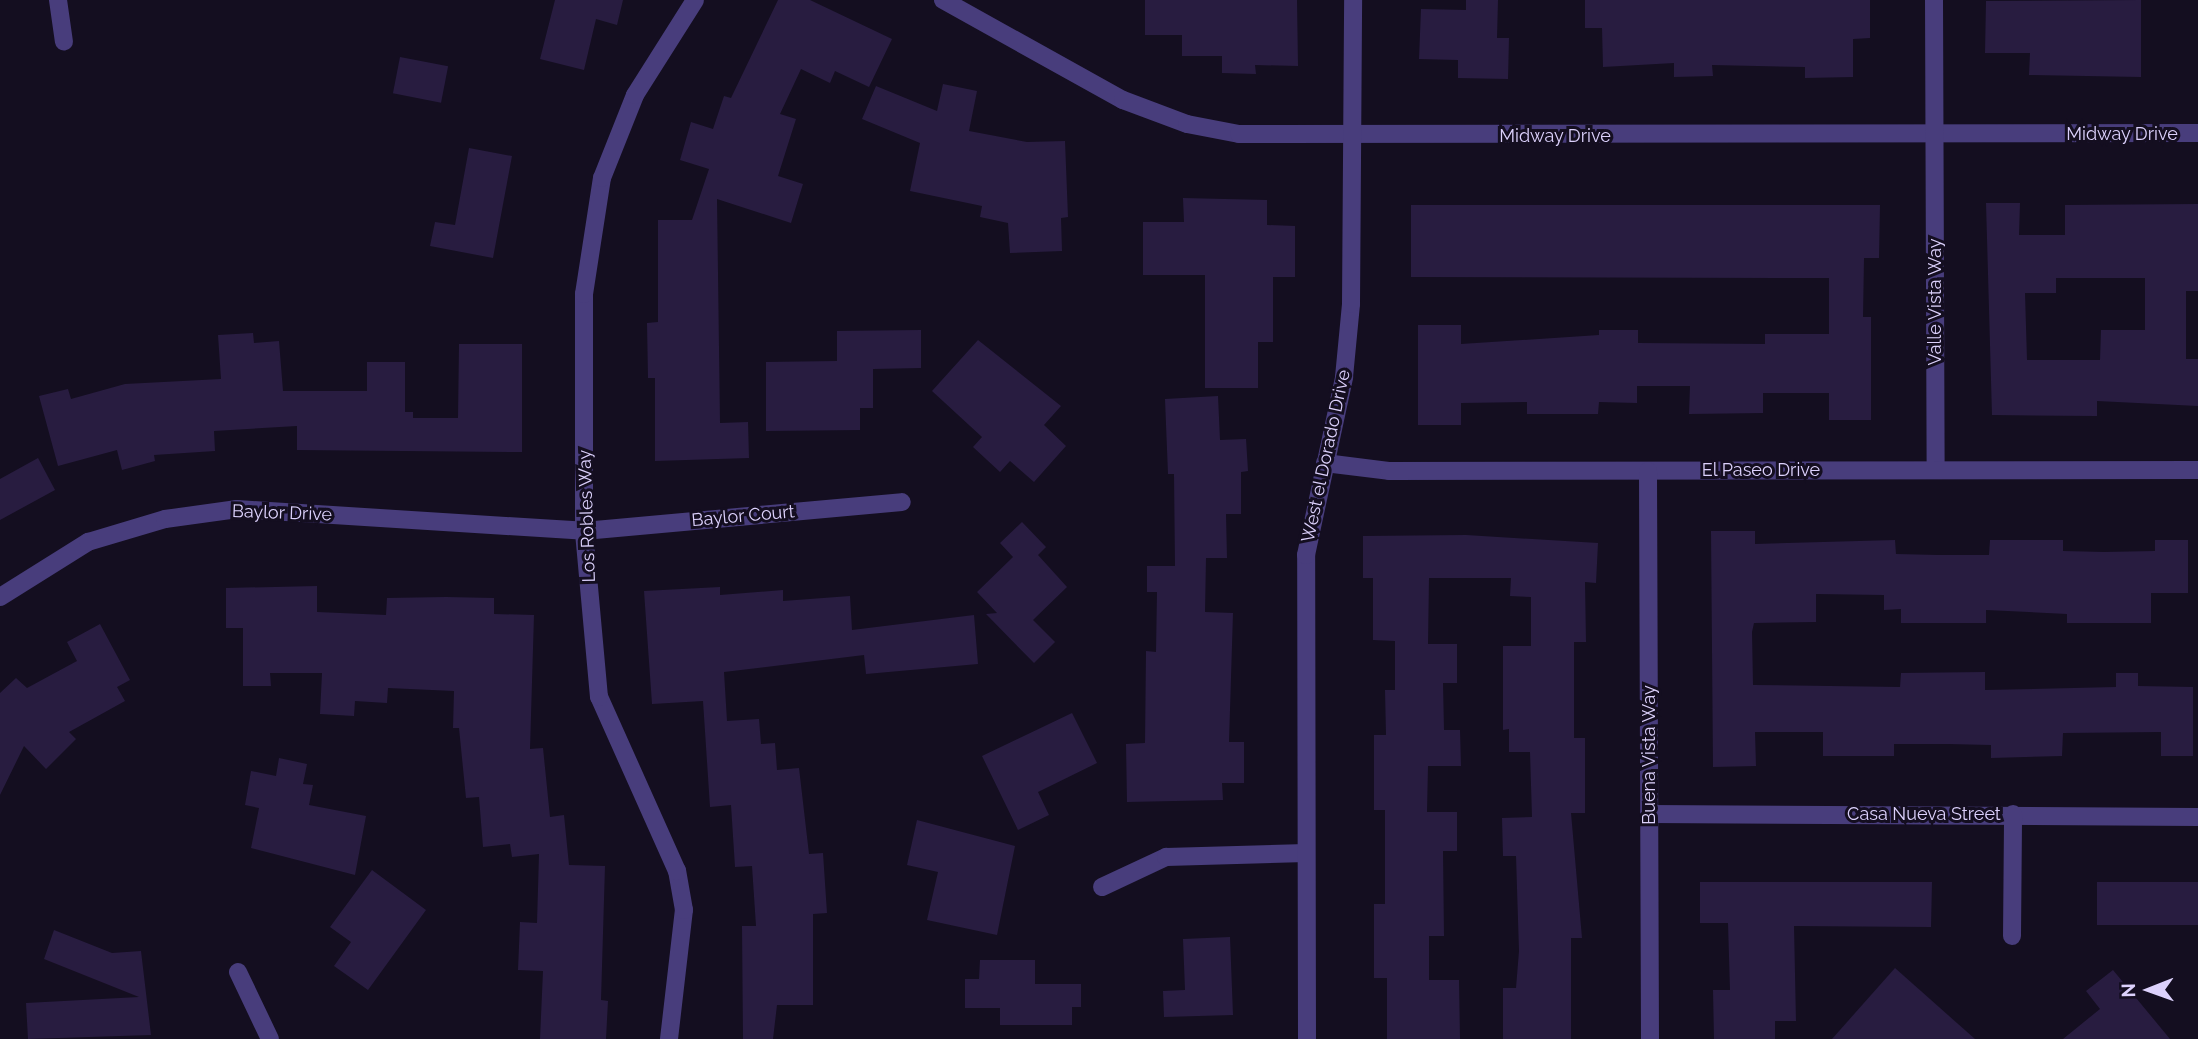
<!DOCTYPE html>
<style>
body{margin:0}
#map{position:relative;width:2198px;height:1039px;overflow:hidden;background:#140e20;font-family:Raleway,sans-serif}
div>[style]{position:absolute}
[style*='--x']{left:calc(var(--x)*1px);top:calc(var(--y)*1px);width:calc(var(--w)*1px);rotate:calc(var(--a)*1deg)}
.building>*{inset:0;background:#281c40;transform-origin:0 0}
.street>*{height:18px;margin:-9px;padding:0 9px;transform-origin:9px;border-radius:9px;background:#483d7c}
span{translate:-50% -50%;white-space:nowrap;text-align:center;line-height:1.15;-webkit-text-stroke:6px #140e20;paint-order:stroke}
.street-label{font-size:18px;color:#dcd1fc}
.north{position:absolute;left:2114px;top:955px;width:70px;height:70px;-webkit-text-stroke:5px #140e20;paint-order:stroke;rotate:269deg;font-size:19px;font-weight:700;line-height:28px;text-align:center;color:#dcd1fc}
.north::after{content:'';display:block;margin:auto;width:24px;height:32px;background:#dcd1fc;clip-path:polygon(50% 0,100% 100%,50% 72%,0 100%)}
</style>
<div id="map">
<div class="building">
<div style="clip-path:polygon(555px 0,623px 0,617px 25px,596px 19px,584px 70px,540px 59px)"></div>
<div style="clip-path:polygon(778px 0,810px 0,892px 39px,869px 87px,835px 71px,830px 83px,801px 69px,780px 114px,796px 119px,778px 176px,803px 184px,791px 223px,717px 199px,720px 423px,748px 422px,749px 458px,655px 461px,655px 378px,648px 378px,647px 323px,658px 322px,658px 220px,692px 220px,709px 169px,680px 160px,691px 122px,713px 129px,724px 96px,731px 98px)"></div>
<div style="clip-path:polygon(1145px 0,1297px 0,1298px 66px,1255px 65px,1256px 74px,1222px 73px,1222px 56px,1182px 56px,1182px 35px,1145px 35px)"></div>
<div style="clip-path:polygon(1466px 0,1498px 0,1497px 38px,1509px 38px,1508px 79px,1458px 78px,1458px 60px,1419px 59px,1421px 9px,1466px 10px)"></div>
<div style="clip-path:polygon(1585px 0,1870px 0,1870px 38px,1853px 39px,1853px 77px,1805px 78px,1805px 67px,1712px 65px,1713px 76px,1674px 77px,1674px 63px,1603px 67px,1602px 28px,1585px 28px)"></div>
<div style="clip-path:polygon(2141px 0,2141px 77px,2029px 75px,2030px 53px,1985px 53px,1986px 1px)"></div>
<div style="left:400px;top:57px;width:49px;height:37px;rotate:11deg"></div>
<div style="clip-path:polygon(943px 84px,977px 91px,969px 131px,1027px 142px,1065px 141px,1068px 217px,1061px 218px,1062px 251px,1010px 253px,1008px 223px,980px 217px,982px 206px,910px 191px,920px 143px,862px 119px,876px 86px,937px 111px)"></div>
<div style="clip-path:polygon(469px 148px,512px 156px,493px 258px,430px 246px,435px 222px,455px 225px)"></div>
<div style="clip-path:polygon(1183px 198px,1267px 200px,1267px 225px,1295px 226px,1295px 277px,1273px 277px,1273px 342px,1258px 342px,1258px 388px,1205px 388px,1205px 275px,1143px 275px,1143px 222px,1184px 222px)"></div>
<div style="clip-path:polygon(evenodd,1986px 203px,2020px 203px,2019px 235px,2065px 235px,2065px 205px,2198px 204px,2198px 291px,2186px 291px,2186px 359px,2198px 359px,2198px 406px,2097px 401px,2097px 416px,1992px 415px,1986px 203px,2056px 278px,2145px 278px,2145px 330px,2101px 330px,2100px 360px,2027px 360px,2025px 293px,2056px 293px,2056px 278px)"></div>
<div style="clip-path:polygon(1411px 205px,1880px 205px,1879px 258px,1864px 258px,1863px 317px,1871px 317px,1871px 420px,1829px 420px,1829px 393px,1763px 393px,1763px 413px,1689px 414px,1690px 386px,1637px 386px,1637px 403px,1599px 402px,1598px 414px,1527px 414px,1527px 402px,1461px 403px,1461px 425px,1418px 425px,1418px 325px,1461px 325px,1461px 344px,1599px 335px,1599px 330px,1638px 330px,1638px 343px,1765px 344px,1765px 334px,1829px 334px,1829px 278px,1411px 277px)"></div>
<div style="clip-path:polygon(921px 330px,921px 368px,873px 369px,873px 408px,860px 408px,860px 430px,766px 431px,766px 362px,837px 361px,837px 331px)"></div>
<div style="clip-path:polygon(253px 333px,254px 343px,279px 341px,283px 391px,367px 391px,367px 362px,405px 362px,405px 412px,413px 412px,413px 418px,458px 418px,459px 344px,522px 344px,522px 452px,297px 450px,297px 426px,214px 431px,215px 451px,154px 455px,155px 461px,122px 470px,117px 450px,58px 466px,39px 396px,68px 389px,71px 399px,125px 384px,221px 379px,218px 335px)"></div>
<div style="clip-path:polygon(978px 340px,1061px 406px,1044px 425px,1066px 446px,1034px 482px,1010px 461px,1000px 472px,973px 447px,982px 437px,932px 391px)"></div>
<div style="clip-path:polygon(1218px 396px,1220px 440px,1246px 439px,1248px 471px,1241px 472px,1241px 514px,1226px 514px,1227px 558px,1206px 558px,1205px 612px,1233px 613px,1229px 742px,1244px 742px,1244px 783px,1222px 783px,1223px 800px,1127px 802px,1126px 744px,1145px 743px,1146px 651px,1156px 652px,1157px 592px,1147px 592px,1147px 566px,1175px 566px,1174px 474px,1168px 474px,1165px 399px)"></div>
<div style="clip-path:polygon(38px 458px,55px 490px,0 520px,0 479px)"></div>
<div style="clip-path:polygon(1022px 522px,1046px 547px,1038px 555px,1067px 587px,1033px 620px,1055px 642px,1034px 663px,986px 614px,997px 613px,977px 592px,1013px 557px,1000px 543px)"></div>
<div style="clip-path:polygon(1711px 531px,1755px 531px,1755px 544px,1895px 540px,1896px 554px,1938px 555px,1989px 555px,1990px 540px,2063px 540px,2063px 551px,2104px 552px,2155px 551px,2155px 540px,2188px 540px,2188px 593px,2151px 593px,2151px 623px,2067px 623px,2067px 614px,1986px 610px,1986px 623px,1901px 623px,1901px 609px,1884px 610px,1884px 595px,1816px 594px,1816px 622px,1754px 623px,1752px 632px,1753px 685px,1900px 687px,1901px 673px,1985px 672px,1985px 690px,2116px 687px,2116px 673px,2138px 673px,2138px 686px,2193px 687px,2193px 756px,2161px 756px,2161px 732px,2063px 733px,2062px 756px,1991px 758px,1991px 745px,1948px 744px,1894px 744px,1894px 756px,1823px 756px,1823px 732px,1755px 732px,1756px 766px,1713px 767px)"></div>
<div style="clip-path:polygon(1466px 535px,1598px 543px,1596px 583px,1585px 582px,1586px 642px,1574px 642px,1574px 738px,1585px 738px,1585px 813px,1571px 813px,1582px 938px,1571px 938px,1571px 1039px,1503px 1039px,1503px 988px,1516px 988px,1519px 951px,1516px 856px,1503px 856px,1502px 818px,1532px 817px,1530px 752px,1509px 752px,1509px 729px,1503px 730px,1503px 646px,1531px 646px,1531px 597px,1510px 596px,1511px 578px,1429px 578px,1428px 644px,1457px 644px,1457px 683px,1443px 683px,1444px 730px,1460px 730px,1461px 766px,1428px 766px,1427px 812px,1457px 812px,1457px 851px,1443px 851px,1444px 936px,1429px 936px,1429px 980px,1459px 980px,1460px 1039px,1387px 1039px,1387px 978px,1374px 978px,1374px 904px,1385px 904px,1385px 810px,1374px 810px,1374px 735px,1386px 735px,1385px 690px,1395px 690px,1395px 641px,1373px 640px,1373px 578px,1363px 578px,1363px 536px)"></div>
<div style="clip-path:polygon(317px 586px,317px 612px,386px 615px,387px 598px,446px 597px,494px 598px,494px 614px,534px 615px,530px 749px,543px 748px,550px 817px,564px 815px,569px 865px,605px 866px,601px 1000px,608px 1001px,606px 1039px,540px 1039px,543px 971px,518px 970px,520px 922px,537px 923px,539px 854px,512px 857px,510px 844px,483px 847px,479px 797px,466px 798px,459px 728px,453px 728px,454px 691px,388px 688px,387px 703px,355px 701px,354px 716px,320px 714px,322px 673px,270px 673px,271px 686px,243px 686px,243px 628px,226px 628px,226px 588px)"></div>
<div style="clip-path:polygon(720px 587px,720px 595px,783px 590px,783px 601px,850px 596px,852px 630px,974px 615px,978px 664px,866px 674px,864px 655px,724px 672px,727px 721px,759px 719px,761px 744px,775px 743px,777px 770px,799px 768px,809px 854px,823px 853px,827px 913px,813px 914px,813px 1005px,777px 1005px,773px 1039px,743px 1039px,742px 926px,756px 926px,752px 866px,735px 867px,731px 805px,710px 807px,703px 701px,652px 704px,644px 591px)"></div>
<div style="clip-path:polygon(100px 624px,130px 680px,117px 687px,125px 701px,69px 732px,76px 739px,46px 769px,24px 746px,0 795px,0 693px,16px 678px,27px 688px,77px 661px,67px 642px)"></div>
<div style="clip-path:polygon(1072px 713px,1097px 763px,1038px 792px,1049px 815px,1018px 830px,982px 756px)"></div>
<div style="clip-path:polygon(279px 758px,307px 764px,303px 784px,313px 785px,309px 805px,366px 816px,355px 875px,251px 848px,259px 808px,245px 805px,251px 771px,276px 776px)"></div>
<div style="clip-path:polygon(917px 820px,1015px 846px,997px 935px,927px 920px,938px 872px,907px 865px)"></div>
<div style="clip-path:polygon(372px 870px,426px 910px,368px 990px,334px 966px,351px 942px,330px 927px)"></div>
<div style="clip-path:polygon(1700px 882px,1932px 882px,1931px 927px,1794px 926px,1796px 1021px,1775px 1021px,1775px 1039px,1714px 1039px,1713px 990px,1730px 990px,1728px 923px,1700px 923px)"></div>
<div style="left:2198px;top:882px;width:43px;height:101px;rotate:90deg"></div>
<div style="clip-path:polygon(54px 930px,112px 953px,141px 951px,151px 1035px,28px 1039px,26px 1003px,139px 997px,44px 959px)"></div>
<div style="clip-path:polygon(1230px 937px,1233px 1015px,1164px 1017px,1163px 991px,1185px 990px,1183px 939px)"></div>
<div style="clip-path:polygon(980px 960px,1035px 960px,1035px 984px,1081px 984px,1081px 1007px,1072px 1007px,1072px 1025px,1000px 1025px,1000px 1008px,965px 1008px,965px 979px,979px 979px)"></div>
<div style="clip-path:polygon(1895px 968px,1975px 1039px,1832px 1039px)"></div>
<div style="clip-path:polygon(2113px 970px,2170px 1039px,2063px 1039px,2100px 1009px,2086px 991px)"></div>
</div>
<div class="street">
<div style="--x:58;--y:0;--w:42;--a:81.9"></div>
<div style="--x:943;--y:0;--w:206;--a:29.1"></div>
<div style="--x:1123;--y:100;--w:68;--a:20.6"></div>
<div style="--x:1187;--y:124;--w:53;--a:10.9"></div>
<div style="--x:1239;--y:134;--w:959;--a:-0.06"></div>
<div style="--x:1934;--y:0;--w:469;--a:89.8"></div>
<div style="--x:1325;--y:463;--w:64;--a:7.1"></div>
<div style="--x:1389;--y:471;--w:809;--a:-0.07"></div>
<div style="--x:1648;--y:471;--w:568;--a:89.8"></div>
<div style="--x:0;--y:597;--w:104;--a:-32"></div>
<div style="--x:88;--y:542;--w:80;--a:-16.6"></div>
<div style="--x:165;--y:519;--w:73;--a:-7.9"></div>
<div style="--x:237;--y:509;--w:348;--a:3.6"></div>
<div style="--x:584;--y:531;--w:319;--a:-5.2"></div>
<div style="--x:1649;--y:814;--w:549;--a:0.31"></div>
<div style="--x:1102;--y:887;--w:71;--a:-25.1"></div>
<div style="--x:1166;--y:857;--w:140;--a:-1.6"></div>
<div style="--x:2012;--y:936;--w:122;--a:-89.5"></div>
<div style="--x:238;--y:972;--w:74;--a:64.5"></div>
<div style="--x:669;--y:1039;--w:130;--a:-83.4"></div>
<div style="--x:684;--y:910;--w:40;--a:-100"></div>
<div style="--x:677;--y:871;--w:191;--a:-114.1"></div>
<div style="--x:599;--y:697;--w:167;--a:-95.2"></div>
<div style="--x:584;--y:531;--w:237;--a:-90"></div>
<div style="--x:584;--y:294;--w:117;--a:-81.2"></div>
<div style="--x:602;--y:178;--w:89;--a:-68.3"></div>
<div style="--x:635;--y:95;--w:112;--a:-57.7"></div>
<div style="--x:1307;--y:1039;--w:484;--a:-90.1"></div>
<div style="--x:1306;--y:555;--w:182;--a:-77.9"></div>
<div style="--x:1344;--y:377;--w:73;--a:-84.5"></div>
<div style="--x:1351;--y:304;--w:304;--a:-89.6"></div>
</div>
<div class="street-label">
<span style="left:2122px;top:134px">Midway Drive</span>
<span style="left:1555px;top:136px">Midway Drive</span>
<span style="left:1935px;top:302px;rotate:-90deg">Valle Vista Way</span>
<span style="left:1326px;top:456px;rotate:-78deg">West el Dorado Drive</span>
<span style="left:1761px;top:470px">El Paseo Drive</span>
<span style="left:282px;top:513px;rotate:2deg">Baylor Drive</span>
<span style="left:587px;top:516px;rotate:-92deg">Los Robles Way</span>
<span style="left:743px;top:516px;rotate:-5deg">Baylor Court</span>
<span style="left:1649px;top:755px;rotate:-90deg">Buena Vista Way</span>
<span style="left:1924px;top:814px">Casa Nueva Street</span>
</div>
<div class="north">N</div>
</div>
